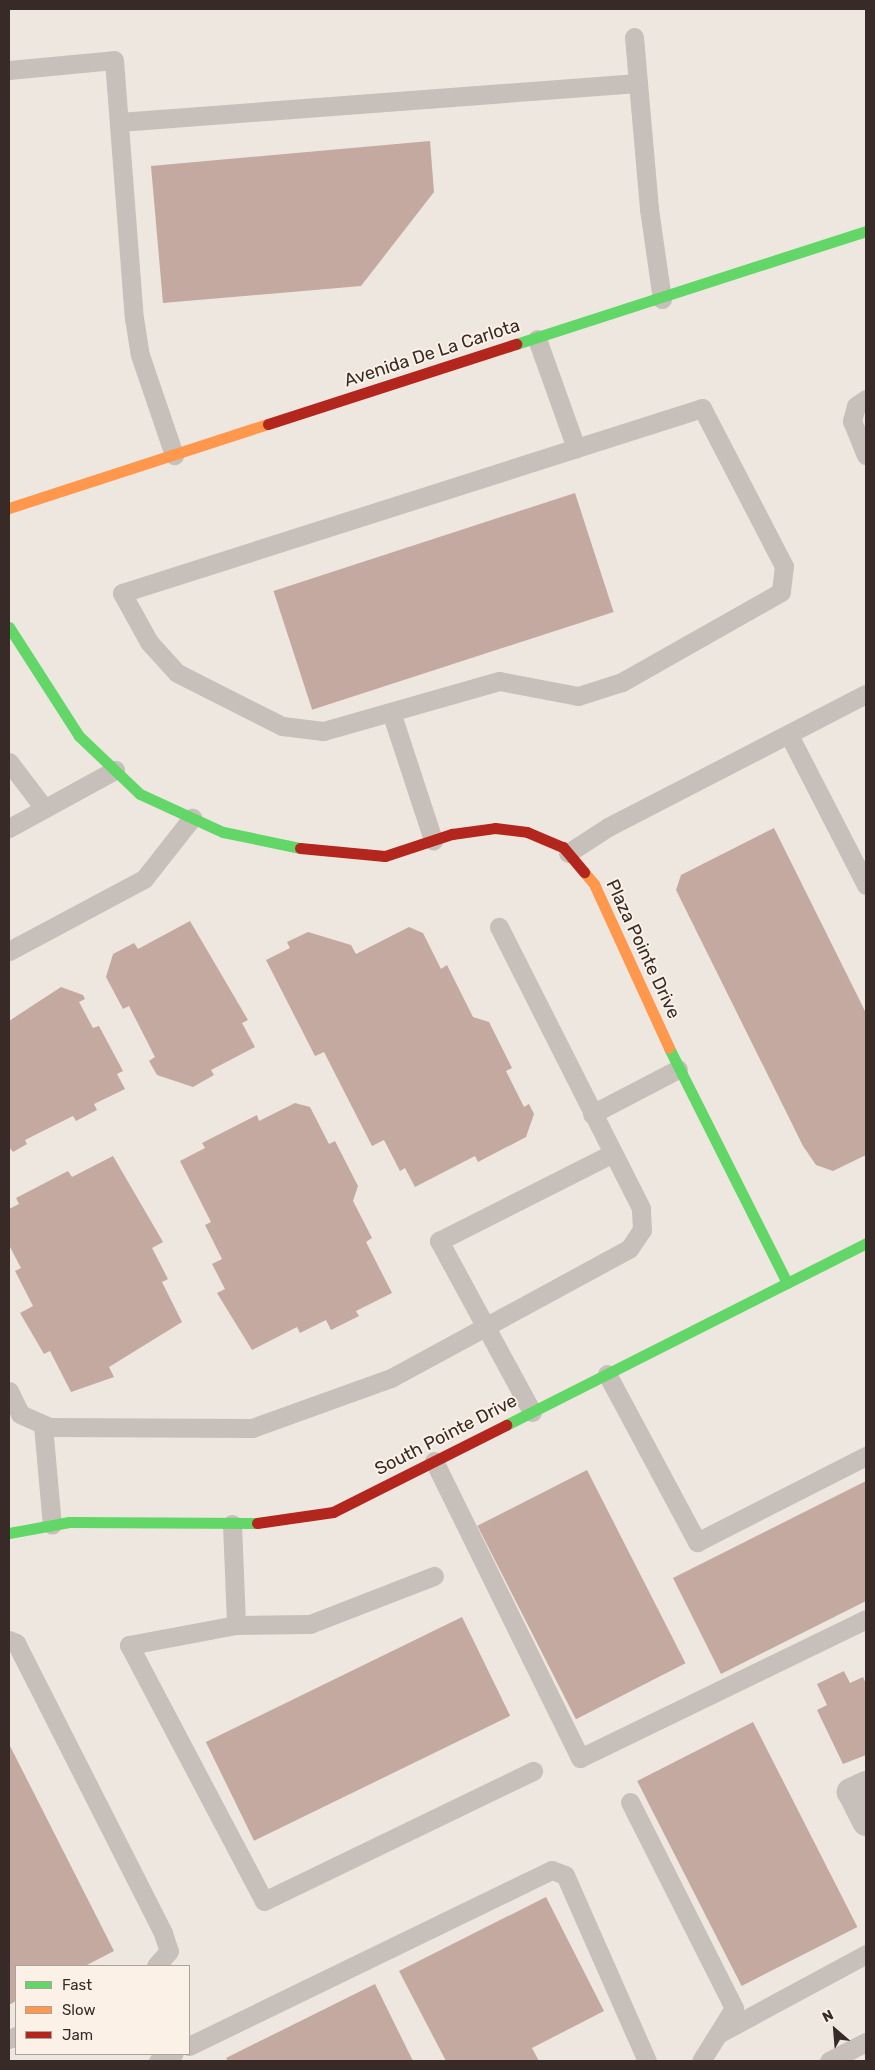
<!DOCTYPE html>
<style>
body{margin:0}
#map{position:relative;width:875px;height:2070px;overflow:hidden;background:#eee7e0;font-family:Rubik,sans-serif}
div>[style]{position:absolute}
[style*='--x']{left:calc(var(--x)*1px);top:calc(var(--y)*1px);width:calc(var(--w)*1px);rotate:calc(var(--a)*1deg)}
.building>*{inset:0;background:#c3a9a0;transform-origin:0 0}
.lane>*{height:19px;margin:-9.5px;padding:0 9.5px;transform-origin:9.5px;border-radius:9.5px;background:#c7bfb9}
.street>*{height:28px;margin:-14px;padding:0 14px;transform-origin:14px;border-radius:14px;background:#c7bfb9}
.fast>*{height:11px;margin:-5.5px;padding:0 5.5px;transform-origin:5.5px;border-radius:5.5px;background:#63d668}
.slow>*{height:11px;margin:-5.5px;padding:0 5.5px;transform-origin:5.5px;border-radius:5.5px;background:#ff974d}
.jam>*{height:11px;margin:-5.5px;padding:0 5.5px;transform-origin:5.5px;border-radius:5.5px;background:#b3261e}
span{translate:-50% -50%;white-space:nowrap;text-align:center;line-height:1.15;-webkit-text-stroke:4px #fbf1e7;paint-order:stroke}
.street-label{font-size:18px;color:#382b27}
.frame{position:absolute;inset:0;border:10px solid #382b27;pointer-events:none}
.legend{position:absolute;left:15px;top:1965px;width:175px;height:90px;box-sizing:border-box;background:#fbf1e7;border:1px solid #ada29a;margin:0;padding:6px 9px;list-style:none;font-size:15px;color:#382b27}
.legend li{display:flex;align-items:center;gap:10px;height:25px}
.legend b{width:25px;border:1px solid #ada29a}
.north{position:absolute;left:810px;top:2005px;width:50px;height:50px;-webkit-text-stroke:4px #fbf1e7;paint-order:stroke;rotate:333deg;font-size:14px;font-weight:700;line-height:20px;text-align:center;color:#382b27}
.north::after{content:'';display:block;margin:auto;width:18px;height:22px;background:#382b27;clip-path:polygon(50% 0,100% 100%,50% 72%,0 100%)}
</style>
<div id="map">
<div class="building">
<div style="clip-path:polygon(430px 141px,434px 192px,361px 286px,163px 303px,151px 166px)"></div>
<div style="left:575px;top:493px;width:125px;height:317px;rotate:72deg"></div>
<div style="clip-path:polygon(774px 828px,866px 1013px,866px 1155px,833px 1171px,816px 1165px,803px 1146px,676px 890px,681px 875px)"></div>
<div style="clip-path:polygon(190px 921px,248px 1020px,242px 1023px,255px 1047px,211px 1070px,214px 1075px,193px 1087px,157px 1075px,149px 1061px,155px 1057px,129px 1006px,123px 1009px,106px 977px,113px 954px,134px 943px,138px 949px)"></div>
<div style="clip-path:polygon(409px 927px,423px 933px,441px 969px,447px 965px,473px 1017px,489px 1022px,512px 1068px,506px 1071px,524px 1107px,529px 1104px,534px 1114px,526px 1137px,478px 1162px,475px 1156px,415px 1187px,405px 1168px,400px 1171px,384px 1140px,372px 1146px,324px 1052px,315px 1056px,266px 960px,290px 948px,287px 942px,308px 932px,351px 945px,356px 954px)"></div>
<div style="clip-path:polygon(61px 987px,83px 995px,85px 999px,79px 1002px,93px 1028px,99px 1026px,123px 1071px,117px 1074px,125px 1089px,94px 1104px,97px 1110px,76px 1121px,73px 1116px,25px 1140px,27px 1144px,13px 1152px,9px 1147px,9px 1021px)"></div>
<div style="clip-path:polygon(295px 1103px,310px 1107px,329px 1144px,335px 1141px,358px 1186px,353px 1201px,372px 1238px,366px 1242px,392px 1293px,356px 1311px,359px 1316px,331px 1330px,326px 1320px,300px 1333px,297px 1327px,252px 1350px,217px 1293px,225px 1289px,212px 1264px,222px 1259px,205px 1225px,211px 1222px,180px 1161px,205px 1148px,202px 1143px,257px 1115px,259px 1121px)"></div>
<div style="clip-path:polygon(113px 1156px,163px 1242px,152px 1248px,168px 1279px,162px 1282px,182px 1322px,109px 1367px,114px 1377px,71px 1392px,50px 1351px,44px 1354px,20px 1313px,33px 1306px,15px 1271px,21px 1268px,9px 1245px,9px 1209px,19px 1204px,16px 1198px,68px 1171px,72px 1177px)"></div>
<div style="left:587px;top:1470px;width:217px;height:123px;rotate:63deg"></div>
<div style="clip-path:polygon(866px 1481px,866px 1601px,721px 1674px,673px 1578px)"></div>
<div style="left:462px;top:1617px;width:110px;height:285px;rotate:64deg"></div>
<div style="clip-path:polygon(844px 1671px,850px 1683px,863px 1677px,866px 1684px,866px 1755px,843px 1764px,817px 1710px,827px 1705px,817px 1684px)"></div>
<div style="left:753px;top:1722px;width:230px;height:130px;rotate:63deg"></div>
<div style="clip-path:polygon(9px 1744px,114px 1951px,85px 1966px,16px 1966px,16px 2001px,9px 2005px)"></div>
<div style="clip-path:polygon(546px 1897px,604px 2011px,532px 2048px,539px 2061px,446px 2061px,399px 1971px)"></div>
<div style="clip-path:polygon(375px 1984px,413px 2061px,228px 2061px,226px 2058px)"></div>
</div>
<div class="lane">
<div style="--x:634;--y:37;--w:173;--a:85"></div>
<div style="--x:649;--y:209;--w:91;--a:81.8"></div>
<div style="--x:9;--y:70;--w:105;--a:-5.4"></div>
<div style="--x:114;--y:60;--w:259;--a:85.6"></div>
<div style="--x:134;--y:318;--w:37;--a:81"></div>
<div style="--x:140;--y:355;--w:106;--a:71.2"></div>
<div style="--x:119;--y:122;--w:520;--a:-4.3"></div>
<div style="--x:537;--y:339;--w:116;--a:70.3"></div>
<div style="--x:866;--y:399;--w:12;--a:145"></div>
<div style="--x:856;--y:406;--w:16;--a:105"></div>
<div style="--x:852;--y:421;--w:37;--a:68"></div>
<div style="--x:702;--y:408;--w:178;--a:62.6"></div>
<div style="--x:784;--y:566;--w:26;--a:97"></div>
<div style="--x:781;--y:592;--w:183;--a:150.5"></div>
<div style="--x:622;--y:682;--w:46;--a:162.3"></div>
<div style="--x:578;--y:696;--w:80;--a:-169.2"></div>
<div style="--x:499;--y:681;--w:183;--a:164.1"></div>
<div style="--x:323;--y:731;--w:41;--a:-173"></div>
<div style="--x:282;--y:726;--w:118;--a:-153.2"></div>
<div style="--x:177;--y:673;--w:42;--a:-132.1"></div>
<div style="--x:149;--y:642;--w:56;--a:-118.9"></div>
<div style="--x:122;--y:593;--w:609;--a:-17.69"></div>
<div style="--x:392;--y:715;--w:132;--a:71.8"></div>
<div style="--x:789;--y:735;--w:169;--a:62.8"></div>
<div style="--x:9;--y:762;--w:58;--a:52.7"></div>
<div style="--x:9;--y:828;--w:121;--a:-28.7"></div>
<div style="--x:568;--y:853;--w:48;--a:-33"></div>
<div style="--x:608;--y:827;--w:290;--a:-27.3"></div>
<div style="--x:9;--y:951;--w:153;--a:-28.1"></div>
<div style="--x:144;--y:879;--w:78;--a:-51.8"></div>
<div style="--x:592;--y:1114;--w:97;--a:-27.6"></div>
<div style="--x:607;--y:1374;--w:191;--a:61.8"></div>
<div style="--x:697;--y:1542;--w:190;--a:-27"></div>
<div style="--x:9;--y:1391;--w:25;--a:64"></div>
<div style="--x:20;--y:1414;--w:32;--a:24"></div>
<div style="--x:49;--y:1427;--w:203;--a:0.3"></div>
<div style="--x:252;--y:1428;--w:148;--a:-19.8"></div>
<div style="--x:391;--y:1378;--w:271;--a:-28.5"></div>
<div style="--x:629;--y:1249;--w:23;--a:-56"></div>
<div style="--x:642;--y:1230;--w:22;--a:-93"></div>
<div style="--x:641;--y:1208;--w:315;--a:-116.8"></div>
<div style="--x:532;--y:1412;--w:195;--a:-118.5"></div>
<div style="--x:439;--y:1241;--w:195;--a:-26.8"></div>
<div style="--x:43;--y:1425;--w:100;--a:84.9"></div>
<div style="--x:434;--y:1461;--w:331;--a:63.8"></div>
<div style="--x:580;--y:1758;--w:318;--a:-25.9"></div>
<div style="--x:232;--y:1524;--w:101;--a:87.7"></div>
<div style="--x:236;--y:1625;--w:109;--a:169.4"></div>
<div style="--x:129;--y:1645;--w:289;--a:62.2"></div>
<div style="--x:264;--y:1901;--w:299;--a:-25.8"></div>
<div style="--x:236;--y:1625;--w:74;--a:-0.8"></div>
<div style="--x:310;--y:1624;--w:133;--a:-21.2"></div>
<div style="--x:9;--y:1640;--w:8;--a:23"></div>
<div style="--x:16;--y:1643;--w:325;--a:63.1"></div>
<div style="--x:163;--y:1933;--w:19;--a:72"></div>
<div style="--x:169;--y:1951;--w:20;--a:131"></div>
<div style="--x:630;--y:1802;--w:231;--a:63.2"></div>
<div style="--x:734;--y:2008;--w:62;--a:121.9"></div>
<div style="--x:720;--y:2033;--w:166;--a:-28.4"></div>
<div style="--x:9;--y:2039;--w:8;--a:-23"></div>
<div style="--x:189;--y:2046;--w:403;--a:-25.9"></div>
<div style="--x:552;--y:1870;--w:14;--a:21"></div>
<div style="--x:565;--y:1875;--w:203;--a:66.2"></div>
<div style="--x:158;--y:2061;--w:17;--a:-25"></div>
<div style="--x:829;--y:2061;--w:42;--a:-27.2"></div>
</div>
<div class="street">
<div style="--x:866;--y:1785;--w:17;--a:155"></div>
<div style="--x:851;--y:1792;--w:34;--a:63"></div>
</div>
<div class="fast">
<div style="--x:516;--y:344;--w:368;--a:-17.9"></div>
<div style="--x:9;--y:627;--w:130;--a:57.3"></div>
<div style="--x:79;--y:736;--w:84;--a:43.6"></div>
<div style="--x:140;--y:794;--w:91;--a:24.6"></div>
<div style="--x:223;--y:832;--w:79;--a:11.7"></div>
<div style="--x:669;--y:1048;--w:263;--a:63.3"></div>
<div style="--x:506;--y:1425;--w:403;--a:-26.8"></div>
<div style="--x:9;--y:1533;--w:61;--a:-10.4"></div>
<div style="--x:69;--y:1522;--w:188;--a:0.3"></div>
</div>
<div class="slow">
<div style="--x:9;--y:508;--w:272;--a:-18"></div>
<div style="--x:584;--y:872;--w:16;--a:50"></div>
<div style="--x:594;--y:884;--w:180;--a:65.4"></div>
</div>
<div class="jam">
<div style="--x:268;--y:424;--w:261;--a:-17.9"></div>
<div style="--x:300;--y:848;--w:85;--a:5.4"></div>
<div style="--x:385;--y:856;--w:71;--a:-18.2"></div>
<div style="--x:452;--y:834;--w:43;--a:-7.9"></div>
<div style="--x:495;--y:828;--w:32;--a:7"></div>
<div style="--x:527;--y:832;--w:39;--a:23"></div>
<div style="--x:563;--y:847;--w:33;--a:50"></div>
<div style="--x:257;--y:1523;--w:77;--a:-8.2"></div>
<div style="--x:333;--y:1512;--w:194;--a:-26.7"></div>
</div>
<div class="street-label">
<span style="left:432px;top:353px;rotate:-18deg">Avenida De La Carlota</span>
<span style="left:643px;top:949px;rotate:65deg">Plaza Pointe Drive</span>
<span style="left:446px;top:1435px;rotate:-27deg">South Pointe Drive</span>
</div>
<div class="frame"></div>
<ul class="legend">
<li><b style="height:6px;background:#63d668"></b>Fast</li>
<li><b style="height:6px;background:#ff974d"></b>Slow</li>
<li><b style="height:6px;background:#b3261e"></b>Jam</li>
</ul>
<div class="north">N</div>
</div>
